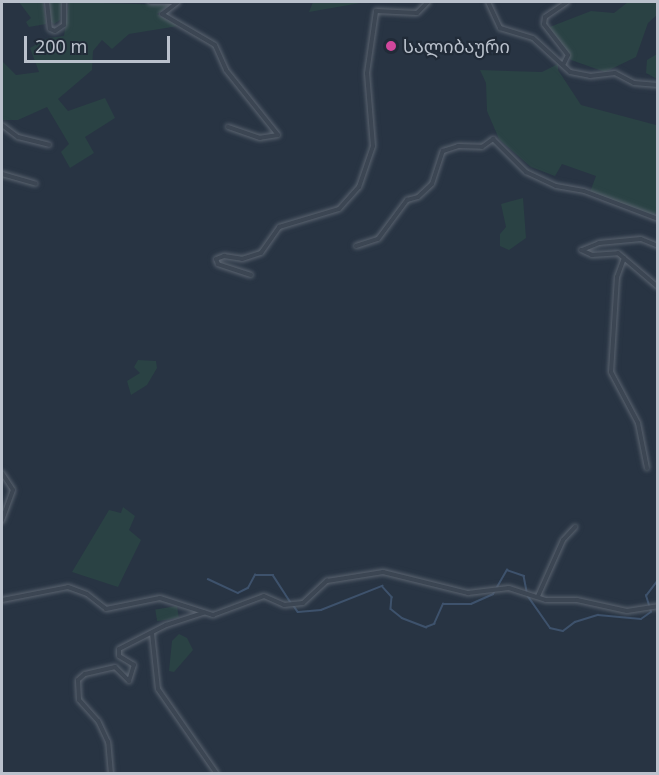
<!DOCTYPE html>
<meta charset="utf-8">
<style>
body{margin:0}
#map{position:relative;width:659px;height:775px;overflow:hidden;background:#283443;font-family:"Noto Sans","Noto Sans Georgian",sans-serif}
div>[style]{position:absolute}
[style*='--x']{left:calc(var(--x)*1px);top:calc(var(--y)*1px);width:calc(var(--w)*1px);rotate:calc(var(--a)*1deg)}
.green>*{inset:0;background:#2a4244;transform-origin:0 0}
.stream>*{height:1.5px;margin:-0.75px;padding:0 0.75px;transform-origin:0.75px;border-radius:0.75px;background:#3e526c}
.roads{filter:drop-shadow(0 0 2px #5b6470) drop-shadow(0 0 2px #5b6470)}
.street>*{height:4px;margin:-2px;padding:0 2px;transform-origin:2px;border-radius:2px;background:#3c4653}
.dots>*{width:16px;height:16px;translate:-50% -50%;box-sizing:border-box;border:3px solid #212b38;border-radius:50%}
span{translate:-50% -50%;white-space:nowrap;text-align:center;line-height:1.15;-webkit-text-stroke:4.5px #212b38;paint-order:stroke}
.poi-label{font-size:18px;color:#bac1cc}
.left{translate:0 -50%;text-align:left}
.frame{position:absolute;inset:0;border:3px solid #bac1cc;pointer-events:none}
.scale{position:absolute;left:24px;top:36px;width:146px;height:27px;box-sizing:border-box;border:3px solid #bac1cc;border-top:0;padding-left:8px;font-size:18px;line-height:21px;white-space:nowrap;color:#bac1cc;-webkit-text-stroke:4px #212b38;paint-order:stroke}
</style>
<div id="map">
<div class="green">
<div style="clip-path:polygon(19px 2px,43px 2px,46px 24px,29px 27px,26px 22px,31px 18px)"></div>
<div style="clip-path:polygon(48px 2px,61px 2px,60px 20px,54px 24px,50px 21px)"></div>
<div style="clip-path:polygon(69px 2px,170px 5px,157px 14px,178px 26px,129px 34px,112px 49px,102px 40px,93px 51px,92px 70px,58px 99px,68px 111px,105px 98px,115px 118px,85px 137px,94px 153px,70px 168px,61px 152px,69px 144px,47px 107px,18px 120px,2px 120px,2px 61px,16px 75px,39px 72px,30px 48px,48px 38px,64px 36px)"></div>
<div style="clip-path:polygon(313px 2px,366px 2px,309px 12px)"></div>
<div style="clip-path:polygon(628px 2px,657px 2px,657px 15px,648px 23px,636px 57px,605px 72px,571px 60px,547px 28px,591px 11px,614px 13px)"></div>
<div style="clip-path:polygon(657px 54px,657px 79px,646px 73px,647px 60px)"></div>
<div style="clip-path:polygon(558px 64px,558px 70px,581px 105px,656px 125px,658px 210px,654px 215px,590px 192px,596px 176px,562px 164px,555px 176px,531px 167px,499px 139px,487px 111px,486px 83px,480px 70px,542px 72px)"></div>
<div style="clip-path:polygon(523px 198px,526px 238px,509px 250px,500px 246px,500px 234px,506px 227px,501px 204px)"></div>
<div style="clip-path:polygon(138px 360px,156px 361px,157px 368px,147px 385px,131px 395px,127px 381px,140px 373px,134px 367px)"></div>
<div style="clip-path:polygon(123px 507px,135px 516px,129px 530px,141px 540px,118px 587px,72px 572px,109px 510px,121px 513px)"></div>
<div style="left:177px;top:606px;width:12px;height:22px;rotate:81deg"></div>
<div style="clip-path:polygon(179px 634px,187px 638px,193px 650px,174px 672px,169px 671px,172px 641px)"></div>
</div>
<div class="stream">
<div style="--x:208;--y:579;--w:33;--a:25"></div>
<div style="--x:238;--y:593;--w:11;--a:-27"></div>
<div style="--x:248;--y:588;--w:15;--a:-62"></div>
<div style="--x:255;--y:575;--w:18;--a:0"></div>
<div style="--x:273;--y:575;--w:33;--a:57"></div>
<div style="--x:528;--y:596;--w:39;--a:55"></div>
<div style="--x:550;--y:628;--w:13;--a:13"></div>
<div style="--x:563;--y:631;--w:15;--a:-37"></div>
<div style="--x:575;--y:622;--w:24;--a:-17"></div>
<div style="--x:598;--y:615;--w:43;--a:5.3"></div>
<div style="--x:641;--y:619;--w:12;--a:-35"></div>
<div style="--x:651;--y:612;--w:17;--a:-107"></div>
<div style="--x:646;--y:596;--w:20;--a:-53"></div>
<div style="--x:294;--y:606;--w:7;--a:56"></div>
<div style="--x:298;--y:612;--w:23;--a:-5"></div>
<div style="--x:321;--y:610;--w:66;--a:-21.5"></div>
<div style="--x:382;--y:586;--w:15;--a:48"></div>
<div style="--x:392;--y:597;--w:12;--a:95"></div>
<div style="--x:391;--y:609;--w:14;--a:39"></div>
<div style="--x:402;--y:618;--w:26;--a:21"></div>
<div style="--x:426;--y:627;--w:9;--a:-21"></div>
<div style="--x:434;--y:624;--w:22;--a:-66"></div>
<div style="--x:443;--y:604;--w:28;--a:0"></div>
<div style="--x:471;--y:604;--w:24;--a:-24"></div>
<div style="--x:493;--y:594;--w:28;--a:-60"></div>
<div style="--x:507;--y:570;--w:18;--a:19"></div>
<div style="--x:524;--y:576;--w:15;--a:79"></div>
</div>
<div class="roads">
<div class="street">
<div style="--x:47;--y:2;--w:27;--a:84"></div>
<div style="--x:50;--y:29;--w:5;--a:22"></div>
<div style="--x:55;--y:31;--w:11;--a:-34"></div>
<div style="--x:64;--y:25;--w:23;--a:-90"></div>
<div style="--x:150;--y:2;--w:24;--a:0"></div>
<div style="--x:178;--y:2;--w:20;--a:143"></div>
<div style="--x:162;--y:14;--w:61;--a:30.3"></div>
<div style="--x:215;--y:45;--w:27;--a:66"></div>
<div style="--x:226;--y:70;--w:83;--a:51.3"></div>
<div style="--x:278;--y:135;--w:18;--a:171"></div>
<div style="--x:260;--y:138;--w:34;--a:-161"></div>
<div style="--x:488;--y:2;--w:29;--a:65"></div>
<div style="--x:500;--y:28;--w:34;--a:17"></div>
<div style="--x:533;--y:38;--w:50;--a:42.6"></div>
<div style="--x:570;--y:72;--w:20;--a:11"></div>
<div style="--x:590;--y:76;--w:25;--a:-7"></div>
<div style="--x:615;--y:73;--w:21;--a:28"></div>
<div style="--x:634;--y:83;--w:24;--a:5"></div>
<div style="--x:563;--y:65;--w:11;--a:-63"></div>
<div style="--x:568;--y:55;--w:39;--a:-128"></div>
<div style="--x:544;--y:24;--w:7;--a:-82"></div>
<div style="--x:545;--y:17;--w:27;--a:-34"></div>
<div style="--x:2;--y:125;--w:20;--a:37"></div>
<div style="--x:18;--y:137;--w:32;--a:14"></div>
<div style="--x:2;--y:174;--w:35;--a:16"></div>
<div style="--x:356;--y:246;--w:23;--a:-18"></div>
<div style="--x:378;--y:239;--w:49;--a:-53.4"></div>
<div style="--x:407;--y:200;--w:11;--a:-15"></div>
<div style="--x:418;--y:197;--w:19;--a:-43"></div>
<div style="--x:432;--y:184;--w:35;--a:-72"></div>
<div style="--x:443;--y:151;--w:16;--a:-18"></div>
<div style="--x:458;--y:146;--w:24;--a:2"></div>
<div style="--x:482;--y:147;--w:14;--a:-36"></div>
<div style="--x:493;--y:139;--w:47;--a:45"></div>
<div style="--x:526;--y:172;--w:33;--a:25"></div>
<div style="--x:556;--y:186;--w:28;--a:10"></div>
<div style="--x:584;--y:191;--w:79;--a:20.7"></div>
<div style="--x:581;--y:250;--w:12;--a:24"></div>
<div style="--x:592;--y:255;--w:26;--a:-4"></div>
<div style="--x:618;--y:253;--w:52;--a:40.4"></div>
<div style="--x:582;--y:250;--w:18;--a:-22"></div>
<div style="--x:599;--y:243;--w:42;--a:-5.4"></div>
<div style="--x:641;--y:239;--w:18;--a:22"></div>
<div style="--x:624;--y:258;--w:20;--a:110"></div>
<div style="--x:617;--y:277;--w:95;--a:93.6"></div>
<div style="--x:611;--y:372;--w:58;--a:62.1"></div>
<div style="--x:638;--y:423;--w:46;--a:78.7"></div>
<div style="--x:251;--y:275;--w:35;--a:-162"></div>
<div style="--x:218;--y:264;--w:5;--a:-112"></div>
<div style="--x:216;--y:259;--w:9;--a:-21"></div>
<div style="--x:224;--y:256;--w:18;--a:9"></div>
<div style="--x:242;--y:259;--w:20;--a:-18"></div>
<div style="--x:261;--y:253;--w:32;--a:-55"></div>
<div style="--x:279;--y:227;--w:63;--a:-16.7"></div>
<div style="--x:339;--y:209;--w:30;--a:-48"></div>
<div style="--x:359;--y:187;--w:43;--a:-71.1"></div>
<div style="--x:373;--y:146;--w:73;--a:-94.7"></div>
<div style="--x:367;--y:73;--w:63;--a:-81.7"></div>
<div style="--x:376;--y:11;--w:41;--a:2.8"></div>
<div style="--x:417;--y:13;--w:16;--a:-45"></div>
<div style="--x:2;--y:473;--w:20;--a:57"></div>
<div style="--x:13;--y:490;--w:33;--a:110"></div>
<div style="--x:538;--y:596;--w:61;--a:-65.9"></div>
<div style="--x:563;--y:540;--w:18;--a:-47"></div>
<div style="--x:2;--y:600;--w:67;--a:-11.1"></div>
<div style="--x:68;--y:587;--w:20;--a:20"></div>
<div style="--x:87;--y:594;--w:24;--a:38"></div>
<div style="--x:106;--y:609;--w:55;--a:-11.5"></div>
<div style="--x:160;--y:598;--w:56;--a:17.8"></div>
<div style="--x:213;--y:615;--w:54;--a:-20.4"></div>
<div style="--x:264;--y:596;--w:22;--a:24"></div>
<div style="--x:284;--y:605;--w:19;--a:-6"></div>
<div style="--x:303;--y:603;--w:33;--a:-43"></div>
<div style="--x:327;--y:581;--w:57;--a:-9.1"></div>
<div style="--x:383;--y:572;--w:88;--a:13.9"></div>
<div style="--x:468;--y:593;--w:41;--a:-7"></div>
<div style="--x:509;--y:588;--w:39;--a:18"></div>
<div style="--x:546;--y:600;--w:31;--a:0"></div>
<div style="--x:577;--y:600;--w:51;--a:12.4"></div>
<div style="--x:627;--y:611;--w:31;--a:-9"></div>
<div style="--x:152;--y:633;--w:56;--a:83.9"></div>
<div style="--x:158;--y:689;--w:103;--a:55.2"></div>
<div style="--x:111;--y:774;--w:32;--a:-95"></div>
<div style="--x:108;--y:742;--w:23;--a:-115"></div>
<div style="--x:98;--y:721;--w:28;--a:-132"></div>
<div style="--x:79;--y:700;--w:20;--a:-93"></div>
<div style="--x:78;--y:680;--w:9;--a:-41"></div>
<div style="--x:85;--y:674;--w:31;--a:-13"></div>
<div style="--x:115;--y:667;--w:20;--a:45"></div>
<div style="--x:129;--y:681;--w:17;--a:-73"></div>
<div style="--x:134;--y:665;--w:17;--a:-149"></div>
<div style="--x:119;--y:656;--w:7;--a:-90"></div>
<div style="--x:119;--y:649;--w:53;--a:-27.1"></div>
<div style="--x:166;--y:625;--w:40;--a:-18"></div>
</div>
</div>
<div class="dots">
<div style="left:391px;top:46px;background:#d1479c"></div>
</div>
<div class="poi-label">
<span class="left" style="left:403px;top:46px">სალიბაური</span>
</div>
<div class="frame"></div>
<div class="scale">200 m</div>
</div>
